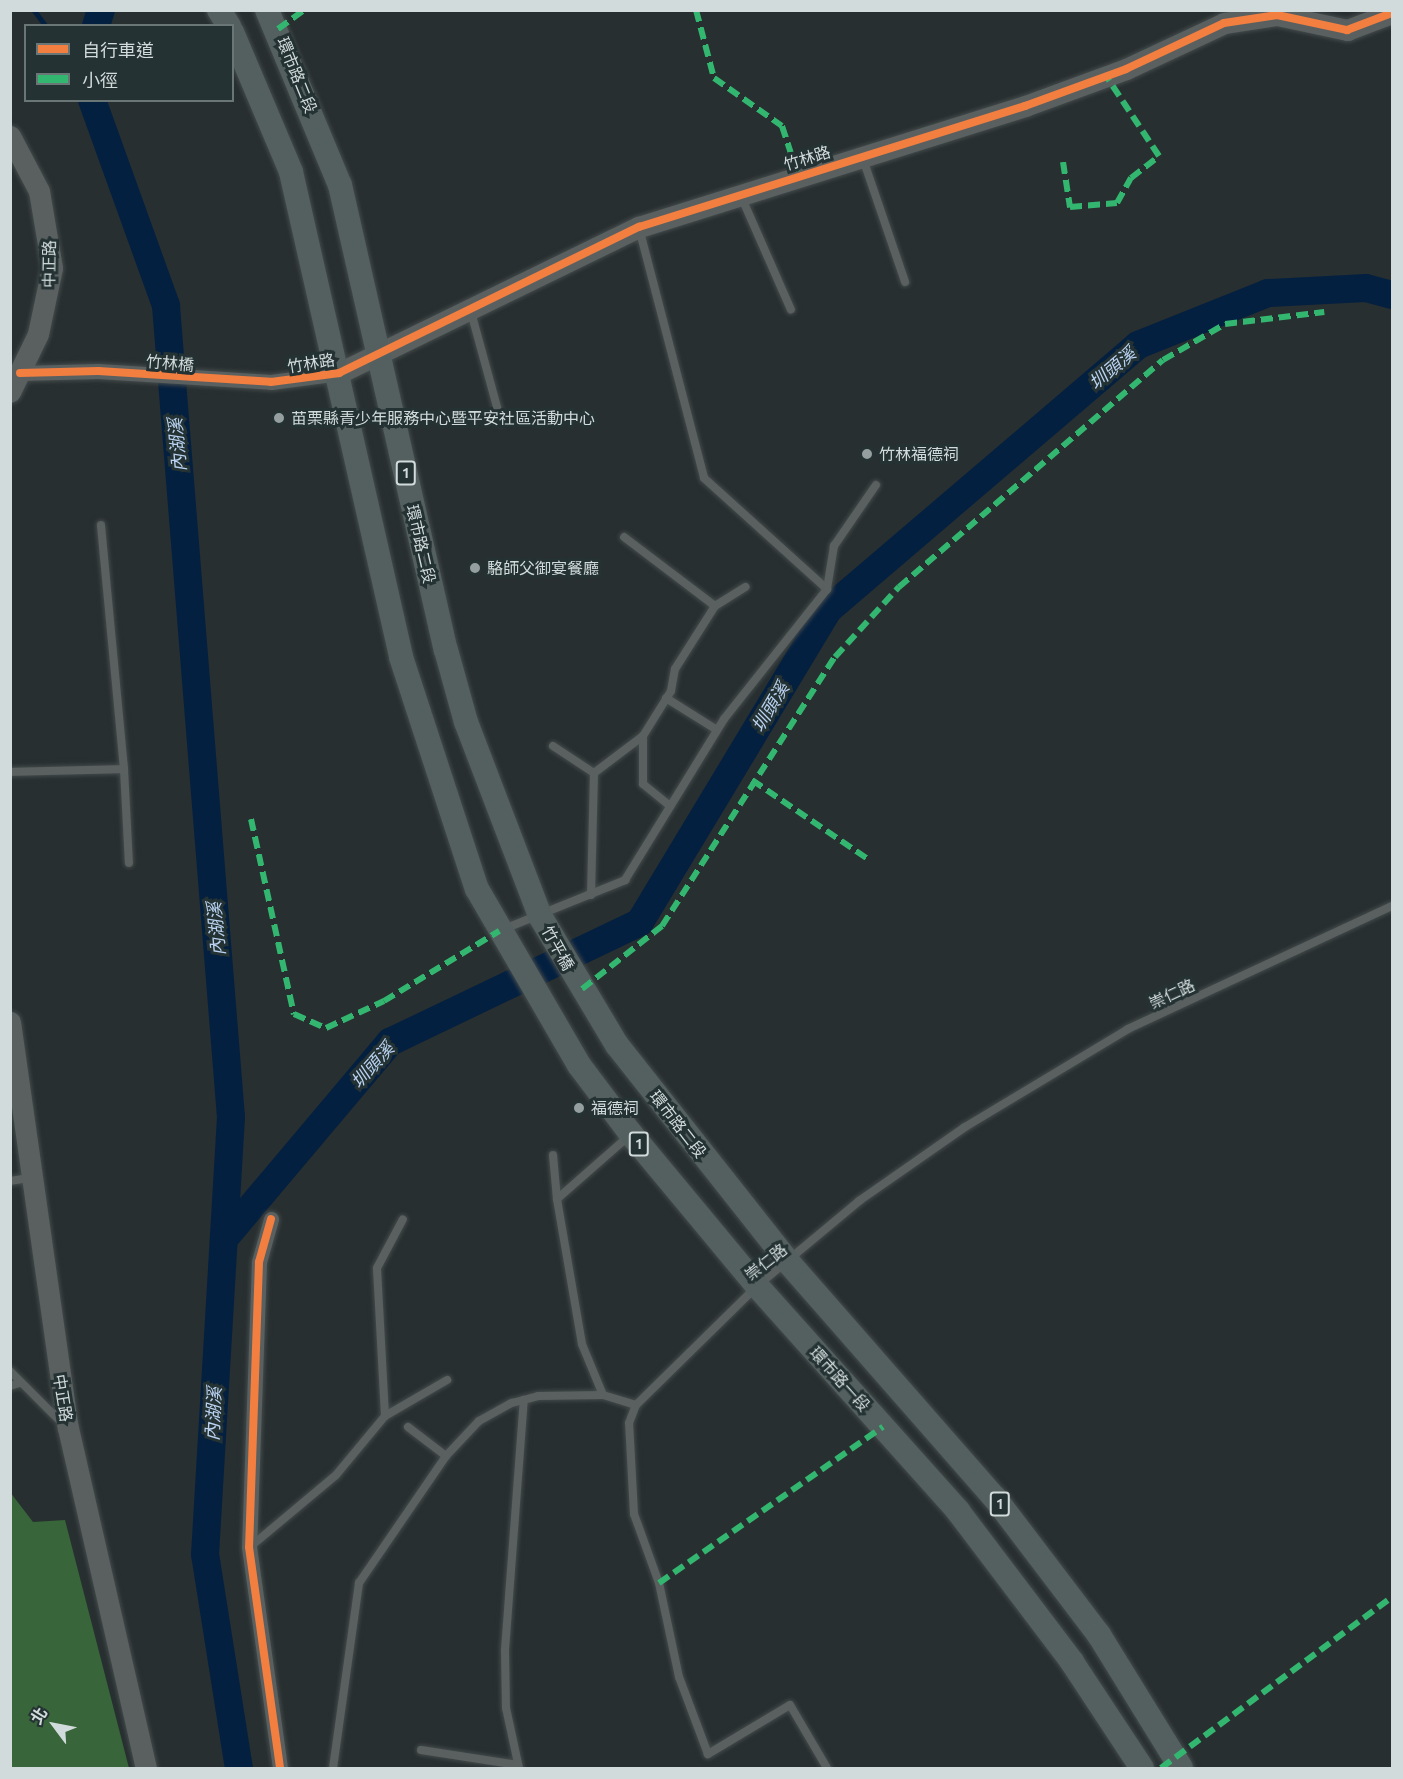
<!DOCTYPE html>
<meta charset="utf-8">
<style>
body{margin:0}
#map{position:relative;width:1403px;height:1779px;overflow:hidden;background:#282f30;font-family:Ubuntu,"Noto Sans TC",sans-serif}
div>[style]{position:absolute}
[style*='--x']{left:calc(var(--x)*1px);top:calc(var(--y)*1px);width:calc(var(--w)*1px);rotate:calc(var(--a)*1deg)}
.forest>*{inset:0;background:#386539}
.stream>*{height:4.5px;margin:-2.25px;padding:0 2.25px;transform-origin:2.25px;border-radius:2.25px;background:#042041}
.river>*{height:28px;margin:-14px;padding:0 14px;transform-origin:14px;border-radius:14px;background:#042041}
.roads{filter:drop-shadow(0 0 2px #434a4b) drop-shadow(0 0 2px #434a4b)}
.lane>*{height:8px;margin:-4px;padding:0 4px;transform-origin:4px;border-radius:4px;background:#5a6060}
.street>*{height:15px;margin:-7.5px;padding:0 7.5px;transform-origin:7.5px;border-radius:7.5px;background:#5a6060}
.secondary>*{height:21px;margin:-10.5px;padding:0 10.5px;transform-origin:10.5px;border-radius:10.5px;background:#5a6060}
.primary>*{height:24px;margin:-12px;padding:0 12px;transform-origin:12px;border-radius:12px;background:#54605f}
.quiet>*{height:6px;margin-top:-3px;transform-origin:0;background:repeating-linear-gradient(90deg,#33b770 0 12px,transparent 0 18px)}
.cycleway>*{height:8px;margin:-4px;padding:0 4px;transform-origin:4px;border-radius:4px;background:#f27e40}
.dots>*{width:16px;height:16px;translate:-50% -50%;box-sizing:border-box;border:3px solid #243233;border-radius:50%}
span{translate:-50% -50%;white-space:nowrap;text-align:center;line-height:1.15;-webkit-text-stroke:6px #243233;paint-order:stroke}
.shield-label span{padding:2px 4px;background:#243233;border:2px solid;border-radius:4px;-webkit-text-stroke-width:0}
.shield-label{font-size:15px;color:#d2dbdb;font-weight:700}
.street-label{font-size:16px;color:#d2dbdb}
.poi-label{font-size:16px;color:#d2dbdb}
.left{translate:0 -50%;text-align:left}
.water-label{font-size:18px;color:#bad3f2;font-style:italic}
.frame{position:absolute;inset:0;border:12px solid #d2dbdb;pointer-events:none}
.legend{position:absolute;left:24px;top:24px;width:210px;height:78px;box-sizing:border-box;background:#243233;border:2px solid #6a7676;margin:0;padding:8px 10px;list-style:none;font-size:18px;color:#d2dbdb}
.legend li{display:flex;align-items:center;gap:12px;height:30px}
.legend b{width:30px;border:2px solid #6a7676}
.north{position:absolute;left:24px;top:1695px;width:60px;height:60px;-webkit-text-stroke:4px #243233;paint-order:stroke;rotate:302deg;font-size:16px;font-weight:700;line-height:24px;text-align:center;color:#d2dbdb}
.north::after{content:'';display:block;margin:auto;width:21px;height:27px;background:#d2dbdb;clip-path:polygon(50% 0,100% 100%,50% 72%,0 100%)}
</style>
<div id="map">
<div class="forest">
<div style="clip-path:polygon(10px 1492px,33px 1522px,65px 1520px,129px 1768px,11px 1768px)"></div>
</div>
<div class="stream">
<div style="--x:34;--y:10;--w:20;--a:53"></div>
</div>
<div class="river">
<div style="--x:96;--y:26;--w:17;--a:-73"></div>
<div style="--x:92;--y:100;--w:219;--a:70.2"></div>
<div style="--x:166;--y:306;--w:814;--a:85.42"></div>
<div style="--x:231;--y:1117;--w:438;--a:93.4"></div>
<div style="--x:205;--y:1554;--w:217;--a:81"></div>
<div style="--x:224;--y:1239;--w:258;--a:-49.9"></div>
<div style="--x:390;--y:1042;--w:277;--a:-25.6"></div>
<div style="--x:640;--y:922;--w:366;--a:-58.9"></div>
<div style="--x:829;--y:609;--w:406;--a:-40.5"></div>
<div style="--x:1138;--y:345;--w:140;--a:-21.8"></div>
<div style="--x:1268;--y:293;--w:98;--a:-2.9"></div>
<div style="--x:1366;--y:288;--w:27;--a:15"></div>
</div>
<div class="roads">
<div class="lane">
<div style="--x:863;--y:159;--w:130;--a:71.1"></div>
<div style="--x:741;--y:196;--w:124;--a:66.3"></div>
<div style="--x:639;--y:228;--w:258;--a:75.4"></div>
<div style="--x:704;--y:478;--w:166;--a:42.1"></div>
<div style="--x:471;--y:312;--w:114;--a:74.7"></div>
<div style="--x:715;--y:606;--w:36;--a:-32"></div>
<div style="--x:666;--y:698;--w:60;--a:32.1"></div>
<div style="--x:643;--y:736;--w:48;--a:90"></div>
<div style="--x:643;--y:784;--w:35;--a:39"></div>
<div style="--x:553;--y:746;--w:49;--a:33.4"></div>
<div style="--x:124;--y:769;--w:94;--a:87"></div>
<div style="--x:10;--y:772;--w:114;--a:-1.5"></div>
<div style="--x:124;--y:769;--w:245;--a:-95.4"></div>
<div style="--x:591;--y:895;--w:122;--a:-88.6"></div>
<div style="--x:594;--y:773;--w:61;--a:-37.1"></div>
<div style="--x:643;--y:736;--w:53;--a:-58.1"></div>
<div style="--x:671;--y:691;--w:22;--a:-80"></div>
<div style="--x:675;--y:669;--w:75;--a:-57.6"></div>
<div style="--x:715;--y:606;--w:114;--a:-142.8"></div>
<div style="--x:504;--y:929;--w:131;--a:-22"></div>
<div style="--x:625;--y:880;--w:189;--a:-58.4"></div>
<div style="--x:724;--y:719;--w:166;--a:-51.6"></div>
<div style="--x:827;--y:589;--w:44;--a:-80.8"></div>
<div style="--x:834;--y:546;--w:74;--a:-55.5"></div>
<div style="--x:553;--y:1155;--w:44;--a:84.8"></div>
<div style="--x:10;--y:1181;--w:20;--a:-9"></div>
<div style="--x:10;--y:1371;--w:74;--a:45"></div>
<div style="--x:10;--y:1386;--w:9;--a:-18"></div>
<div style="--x:603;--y:1395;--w:55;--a:-112.4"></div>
<div style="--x:582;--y:1344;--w:147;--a:-99.8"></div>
<div style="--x:557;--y:1199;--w:97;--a:-41.2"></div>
<div style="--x:385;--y:1416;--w:72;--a:-30.1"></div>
<div style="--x:408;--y:1427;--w:48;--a:37.3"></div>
<div style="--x:250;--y:1547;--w:112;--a:-39.9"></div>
<div style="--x:336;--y:1475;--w:77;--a:-50.3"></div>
<div style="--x:385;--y:1416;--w:148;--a:-93.1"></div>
<div style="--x:377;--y:1268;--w:55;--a:-62"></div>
<div style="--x:421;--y:1750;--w:98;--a:8.8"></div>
<div style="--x:333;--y:1768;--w:187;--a:-82"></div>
<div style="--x:359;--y:1583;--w:154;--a:-55.6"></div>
<div style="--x:446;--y:1456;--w:48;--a:-46.7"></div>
<div style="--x:479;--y:1421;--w:38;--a:-29"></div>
<div style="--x:512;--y:1403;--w:27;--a:-15"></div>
<div style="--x:538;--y:1396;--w:65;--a:-0.9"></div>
<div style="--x:603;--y:1395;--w:34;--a:17"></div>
<div style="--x:519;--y:1768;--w:61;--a:-102.2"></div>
<div style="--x:506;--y:1708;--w:58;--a:-91"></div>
<div style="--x:505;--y:1650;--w:251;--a:-85.7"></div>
<div style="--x:827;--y:1768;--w:73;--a:-120.4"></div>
<div style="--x:790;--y:1705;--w:96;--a:149.1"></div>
<div style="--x:708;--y:1754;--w:82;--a:-110.6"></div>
<div style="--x:679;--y:1677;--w:96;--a:-102"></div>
<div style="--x:659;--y:1583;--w:73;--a:-109.9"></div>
<div style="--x:634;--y:1514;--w:91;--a:-93.1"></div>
<div style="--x:629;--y:1423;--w:19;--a:-69"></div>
<div style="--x:636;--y:1405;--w:170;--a:-44.5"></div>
<div style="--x:757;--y:1286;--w:133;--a:-39.8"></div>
<div style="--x:859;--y:1201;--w:129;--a:-34.9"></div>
<div style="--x:965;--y:1127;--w:190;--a:-31"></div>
<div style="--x:1128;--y:1029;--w:291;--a:-25"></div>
</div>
<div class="street">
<div style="--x:20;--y:373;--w:78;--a:-1.5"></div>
<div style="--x:98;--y:371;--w:173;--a:3.6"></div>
<div style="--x:271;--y:382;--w:69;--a:-7.5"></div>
<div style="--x:271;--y:1219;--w:45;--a:105.6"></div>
<div style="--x:259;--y:1262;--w:285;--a:92"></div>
<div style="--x:249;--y:1547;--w:223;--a:82"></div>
</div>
<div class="secondary">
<div style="--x:10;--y:136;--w:62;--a:62.2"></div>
<div style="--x:39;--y:191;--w:78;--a:80.4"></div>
<div style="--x:52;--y:268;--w:67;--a:102"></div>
<div style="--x:38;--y:334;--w:64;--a:115.8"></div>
<div style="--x:339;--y:373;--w:334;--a:-26"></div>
<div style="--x:639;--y:227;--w:405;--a:-17.4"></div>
<div style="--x:1025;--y:106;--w:108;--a:-20.1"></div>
<div style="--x:1126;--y:69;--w:108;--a:-25.1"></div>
<div style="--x:1224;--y:23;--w:54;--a:-8.6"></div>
<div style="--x:1277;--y:15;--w:72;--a:12.1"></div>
<div style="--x:1347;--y:30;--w:48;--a:-20.7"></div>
<div style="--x:10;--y:1022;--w:410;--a:81.9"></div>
<div style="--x:68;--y:1428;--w:349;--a:77.1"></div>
</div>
<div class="primary">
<div style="--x:219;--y:10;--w:19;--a:58"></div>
<div style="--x:267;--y:10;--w:190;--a:67.4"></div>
<div style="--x:340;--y:185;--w:477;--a:77.2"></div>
<div style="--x:446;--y:650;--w:75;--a:74.5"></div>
<div style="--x:466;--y:722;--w:208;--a:69.1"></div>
<div style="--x:540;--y:916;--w:150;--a:59.2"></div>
<div style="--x:617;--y:1045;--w:278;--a:51.7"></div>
<div style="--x:789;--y:1263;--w:313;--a:48.8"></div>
<div style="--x:995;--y:1498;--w:172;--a:52.8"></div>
<div style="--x:1099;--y:1635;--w:156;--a:58.3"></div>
<div style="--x:232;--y:32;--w:152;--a:67.1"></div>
<div style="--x:291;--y:172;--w:497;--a:77.2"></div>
<div style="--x:401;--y:657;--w:244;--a:71.9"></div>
<div style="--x:477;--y:889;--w:203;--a:59.9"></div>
<div style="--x:579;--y:1065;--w:86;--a:53"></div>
<div style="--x:631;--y:1134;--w:197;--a:50.3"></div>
<div style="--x:757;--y:1286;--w:302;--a:48.2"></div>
<div style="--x:958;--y:1511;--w:189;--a:52.9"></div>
<div style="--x:1072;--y:1662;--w:127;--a:56.6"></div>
</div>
</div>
<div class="quiet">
<div style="--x:696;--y:10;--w:70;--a:75.2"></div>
<div style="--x:714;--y:78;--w:83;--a:35.2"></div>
<div style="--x:782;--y:126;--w:52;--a:71.9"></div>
<div style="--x:278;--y:29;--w:32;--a:-36"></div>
<div style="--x:1063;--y:162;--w:46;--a:81.2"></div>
<div style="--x:1070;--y:207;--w:47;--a:-4.9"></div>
<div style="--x:1117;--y:203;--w:29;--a:-61"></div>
<div style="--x:1131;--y:178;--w:36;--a:-38"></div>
<div style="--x:1159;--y:156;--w:96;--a:-123.5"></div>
<div style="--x:752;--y:780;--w:140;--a:34.3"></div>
<div style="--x:251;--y:819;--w:200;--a:77.6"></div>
<div style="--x:294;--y:1014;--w:35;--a:24"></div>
<div style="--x:326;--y:1028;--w:64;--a:-25"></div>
<div style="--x:384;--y:1001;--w:135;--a:-31.3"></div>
<div style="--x:582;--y:989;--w:102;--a:-38.2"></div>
<div style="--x:662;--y:926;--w:320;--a:-57.3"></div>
<div style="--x:835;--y:657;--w:95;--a:-47.6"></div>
<div style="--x:899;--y:587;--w:348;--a:-40.7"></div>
<div style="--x:1163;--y:360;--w:72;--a:-30.1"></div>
<div style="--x:1225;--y:324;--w:100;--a:-6.9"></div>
<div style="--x:659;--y:1583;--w:273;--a:-34.9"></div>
<div style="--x:1161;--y:1768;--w:287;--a:-36.5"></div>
</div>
<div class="cycleway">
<div style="--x:20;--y:373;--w:78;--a:-1.5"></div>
<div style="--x:98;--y:371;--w:173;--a:3.6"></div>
<div style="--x:271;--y:382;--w:69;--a:-7.5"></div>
<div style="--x:339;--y:373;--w:334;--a:-26"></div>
<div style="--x:639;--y:227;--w:405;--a:-17.4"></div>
<div style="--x:1025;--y:106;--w:108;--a:-20.1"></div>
<div style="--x:1126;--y:69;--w:108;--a:-25.1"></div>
<div style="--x:1224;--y:23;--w:54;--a:-8.6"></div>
<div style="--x:1277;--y:15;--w:72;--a:12.1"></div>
<div style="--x:1347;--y:30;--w:48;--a:-20.7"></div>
<div style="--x:271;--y:1219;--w:45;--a:105.6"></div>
<div style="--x:259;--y:1262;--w:285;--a:92"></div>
<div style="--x:249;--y:1547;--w:223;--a:82"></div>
</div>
<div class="dots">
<div style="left:279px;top:418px;background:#969f9f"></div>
<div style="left:867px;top:454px;background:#969f9f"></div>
<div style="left:475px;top:568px;background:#969f9f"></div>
<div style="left:579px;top:1108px;background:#969f9f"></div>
</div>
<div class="shield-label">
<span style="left:406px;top:473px">1</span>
<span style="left:639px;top:1144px">1</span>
<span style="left:1000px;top:1504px">1</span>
</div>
<div class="street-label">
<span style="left:297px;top:75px;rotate:68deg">環市路二段</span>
<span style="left:807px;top:158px;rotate:-17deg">竹林路</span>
<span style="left:49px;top:264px;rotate:-89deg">中正路</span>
<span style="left:170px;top:363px;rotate:5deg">竹林橋</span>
<span style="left:311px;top:363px;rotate:-9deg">竹林路</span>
<span style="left:421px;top:544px;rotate:77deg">環市路二段</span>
<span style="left:558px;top:948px;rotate:61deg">竹平橋</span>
<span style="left:1172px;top:994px;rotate:-25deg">崇仁路</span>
<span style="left:678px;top:1124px;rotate:52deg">環市路二段</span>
<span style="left:766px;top:1262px;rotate:-38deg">崇仁路</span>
<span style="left:840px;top:1379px;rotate:48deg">環市路一段</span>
<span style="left:63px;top:1398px;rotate:81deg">中正路</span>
</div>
<div class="poi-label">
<span class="left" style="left:291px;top:418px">苗栗縣青少年服務中心暨平安社區活動中心</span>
<span class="left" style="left:879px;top:454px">竹林福德祠</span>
<span class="left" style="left:487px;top:568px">駱師父御宴餐廳</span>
<span class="left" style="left:591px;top:1108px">福德祠</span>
</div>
<div class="water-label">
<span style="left:1112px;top:368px;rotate:-40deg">圳頭溪</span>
<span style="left:177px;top:445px;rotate:-95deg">內湖溪</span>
<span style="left:770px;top:707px;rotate:-59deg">圳頭溪</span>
<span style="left:216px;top:929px;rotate:-95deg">內湖溪</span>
<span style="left:372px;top:1065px;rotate:-48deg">圳頭溪</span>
<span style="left:213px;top:1414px;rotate:-87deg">內湖溪</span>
</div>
<div class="frame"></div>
<ul class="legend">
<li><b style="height:8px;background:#f27e40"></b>自行車道</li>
<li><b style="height:8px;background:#33b770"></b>小徑</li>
</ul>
<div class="north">北</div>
</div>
